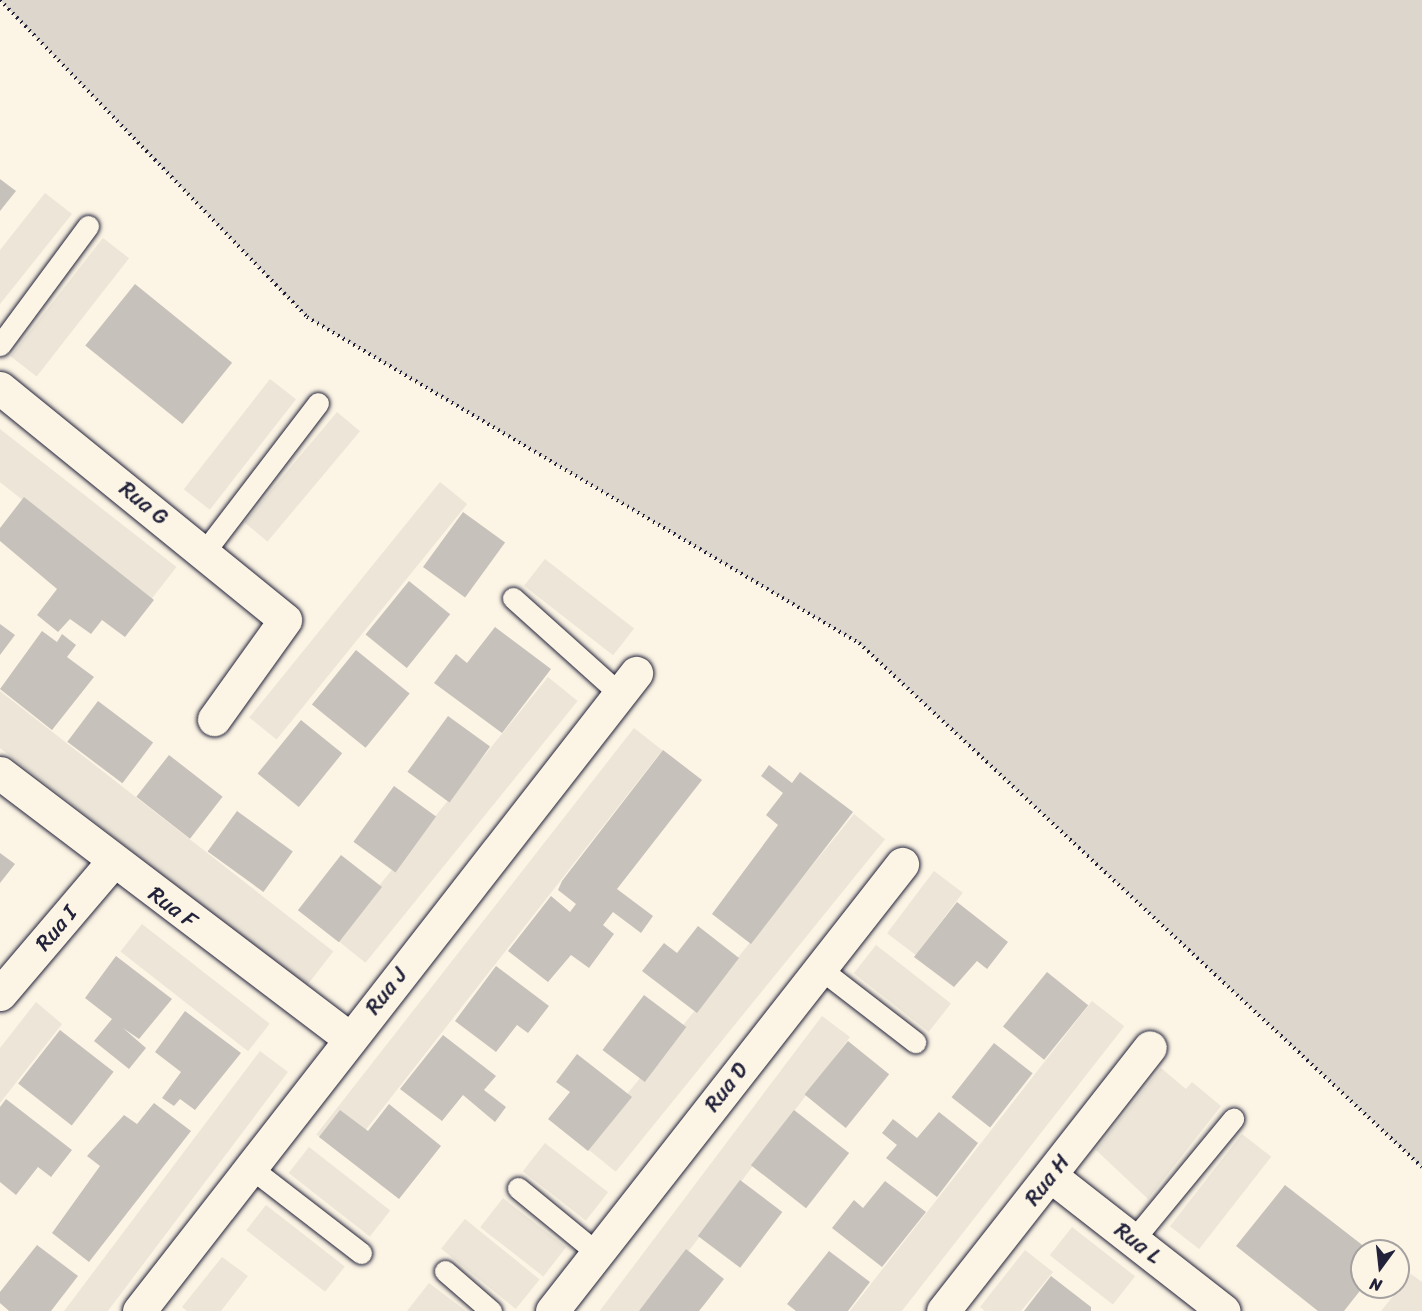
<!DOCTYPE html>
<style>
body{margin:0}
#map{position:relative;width:1422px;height:1311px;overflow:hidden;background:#fcf5e5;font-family:Sriracha,sans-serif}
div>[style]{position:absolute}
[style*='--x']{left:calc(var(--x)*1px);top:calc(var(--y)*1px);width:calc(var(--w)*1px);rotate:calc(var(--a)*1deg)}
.built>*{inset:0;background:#ece5d8;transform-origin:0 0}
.green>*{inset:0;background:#dcd6cc}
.building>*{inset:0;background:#c6c1bb;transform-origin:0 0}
.path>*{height:4px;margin-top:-2px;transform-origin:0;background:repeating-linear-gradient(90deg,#22223b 0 1.5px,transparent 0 6px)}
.roads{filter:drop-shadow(0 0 2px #22223b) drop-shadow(0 0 2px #22223b)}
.lane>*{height:21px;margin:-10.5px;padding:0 10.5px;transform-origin:10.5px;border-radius:10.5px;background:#fcf5e5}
.street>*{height:33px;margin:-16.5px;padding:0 16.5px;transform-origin:16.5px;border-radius:16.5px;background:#fcf5e5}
span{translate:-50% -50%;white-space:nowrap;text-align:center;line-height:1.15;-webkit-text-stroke:6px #fcf5e5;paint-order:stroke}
.street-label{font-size:22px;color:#22223b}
.north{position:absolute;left:1350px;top:1239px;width:60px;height:60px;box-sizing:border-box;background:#fcf5e5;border:2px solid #a5a1a1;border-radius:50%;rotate:195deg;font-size:16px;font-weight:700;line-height:24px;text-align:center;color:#22223b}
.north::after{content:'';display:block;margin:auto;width:21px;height:27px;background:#22223b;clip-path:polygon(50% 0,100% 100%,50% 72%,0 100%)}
</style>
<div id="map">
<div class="built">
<div style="clip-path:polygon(45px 193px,72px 214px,0 304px,0 250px)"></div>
<div style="left:103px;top:238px;width:33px;height:150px;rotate:38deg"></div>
<div style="left:270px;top:379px;width:33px;height:140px;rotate:38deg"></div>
<div style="left:337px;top:412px;width:30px;height:144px;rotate:40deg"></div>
<div style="left:0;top:429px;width:224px;height:42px;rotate:38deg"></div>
<div style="left:440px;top:482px;width:35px;height:303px;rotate:39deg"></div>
<div style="left:545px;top:559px;width:113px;height:34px;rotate:38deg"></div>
<div style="left:548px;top:677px;width:38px;height:337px;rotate:39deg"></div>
<div style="left:0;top:691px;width:423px;height:45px;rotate:38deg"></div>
<div style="left:634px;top:728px;width:36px;height:516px;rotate:38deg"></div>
<div style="left:854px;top:814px;width:40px;height:428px;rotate:39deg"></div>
<div style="left:934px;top:871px;width:36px;height:78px;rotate:37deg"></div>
<div style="left:142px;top:924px;width:162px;height:35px;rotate:38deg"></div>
<div style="left:876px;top:945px;width:95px;height:36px;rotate:38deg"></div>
<div style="left:1092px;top:1001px;width:41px;height:394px;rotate:38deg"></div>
<div style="clip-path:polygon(36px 1002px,62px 1024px,0 1103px,0 1048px)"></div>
<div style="left:822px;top:1016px;width:35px;height:375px;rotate:37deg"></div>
<div style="left:260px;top:1051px;width:35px;height:330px;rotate:37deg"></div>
<div style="clip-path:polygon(1161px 1068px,1186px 1089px,1192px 1082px,1221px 1106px,1148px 1199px,1096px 1150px)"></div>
<div style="left:1242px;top:1134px;width:37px;height:117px;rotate:38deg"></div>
<div style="left:545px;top:1143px;width:80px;height:36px;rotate:38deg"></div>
<div style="left:309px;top:1147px;width:103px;height:33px;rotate:38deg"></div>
<div style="left:503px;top:1198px;width:80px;height:37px;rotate:38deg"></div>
<div style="left:266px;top:1205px;width:100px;height:32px;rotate:38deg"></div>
<div style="left:465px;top:1219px;width:96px;height:38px;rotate:39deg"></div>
<div style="left:1072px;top:1227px;width:80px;height:36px;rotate:38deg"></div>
<div style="clip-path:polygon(1025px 1250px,1053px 1272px,1021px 1311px,985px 1311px,980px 1307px)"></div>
<div style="clip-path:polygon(222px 1257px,248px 1276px,221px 1311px,187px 1311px,182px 1307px)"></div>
<div style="clip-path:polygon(1411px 1274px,1422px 1282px,1422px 1311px,1381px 1311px)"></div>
<div style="clip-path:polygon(429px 1283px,466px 1311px,407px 1311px)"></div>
</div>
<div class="green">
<div style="clip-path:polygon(0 0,1422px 0,1422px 1167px,859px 643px,307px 317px)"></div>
</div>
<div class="building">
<div style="clip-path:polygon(0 179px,16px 191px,0 211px)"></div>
<div style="left:135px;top:284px;width:125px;height:79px;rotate:39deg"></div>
<div style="clip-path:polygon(24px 497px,154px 600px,125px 637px,102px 620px,91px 634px,70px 619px,58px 632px,37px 615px,57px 589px,0 541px,0 528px)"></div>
<div style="left:463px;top:512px;width:52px;height:68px;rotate:36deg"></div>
<div style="left:409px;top:581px;width:53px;height:69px;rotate:39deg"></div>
<div style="clip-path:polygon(0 624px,15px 635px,0 655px)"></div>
<div style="clip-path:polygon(495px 627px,551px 669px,502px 733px,434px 683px,456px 654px,467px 663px)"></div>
<div style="clip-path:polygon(42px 631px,57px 642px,62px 634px,76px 645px,67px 657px,94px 677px,52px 730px,0 689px)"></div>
<div style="left:356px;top:650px;width:69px;height:70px;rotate:39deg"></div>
<div style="left:98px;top:701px;width:69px;height:51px;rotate:37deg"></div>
<div style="left:448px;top:716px;width:52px;height:69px;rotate:36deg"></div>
<div style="left:301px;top:720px;width:53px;height:69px;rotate:39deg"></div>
<div style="clip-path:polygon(663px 750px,702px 780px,617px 889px,653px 916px,641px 933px,613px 912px,603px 925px,614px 934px,589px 968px,571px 955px,548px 982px,508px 951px,551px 896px,570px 912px,576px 904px,558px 890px,562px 881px)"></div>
<div style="left:169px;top:755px;width:68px;height:53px;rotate:38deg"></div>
<div style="clip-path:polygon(769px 765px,792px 783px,800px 772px,853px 812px,751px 944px,712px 914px,778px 825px,766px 815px,783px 793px,761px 776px)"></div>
<div style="left:394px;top:786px;width:52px;height:69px;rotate:36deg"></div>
<div style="left:237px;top:811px;width:69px;height:50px;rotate:36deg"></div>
<div style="clip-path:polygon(0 853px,15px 864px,0 883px)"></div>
<div style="left:341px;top:855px;width:52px;height:70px;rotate:38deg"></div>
<div style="clip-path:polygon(957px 902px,1008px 942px,987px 969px,977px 961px,954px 987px,914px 957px)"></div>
<div style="clip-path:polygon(698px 926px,739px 958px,697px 1013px,642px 971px,664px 943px,677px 953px)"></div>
<div style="clip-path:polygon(116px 956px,172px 999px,139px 1039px,123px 1028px,146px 1048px,129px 1069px,94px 1041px,112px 1019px,85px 998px)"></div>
<div style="clip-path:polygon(496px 966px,549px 1006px,528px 1033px,517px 1025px,496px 1052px,455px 1021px)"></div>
<div style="left:1047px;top:972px;width:53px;height:70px;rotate:39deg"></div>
<div style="left:644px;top:995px;width:53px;height:69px;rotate:37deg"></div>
<div style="clip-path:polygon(185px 1011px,241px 1053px,195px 1110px,180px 1099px,174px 1106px,162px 1098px,181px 1072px,155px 1052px)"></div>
<div style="left:60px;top:1030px;width:68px;height:68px;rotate:38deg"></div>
<div style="clip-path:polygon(443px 1035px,496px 1076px,484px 1090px,506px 1107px,495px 1122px,463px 1095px,442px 1121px,400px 1089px)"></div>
<div style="left:848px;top:1041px;width:53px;height:69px;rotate:39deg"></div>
<div style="left:994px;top:1043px;width:49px;height:69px;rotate:38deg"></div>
<div style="clip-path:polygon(577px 1054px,632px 1097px,588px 1151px,548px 1119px,570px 1092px,556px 1082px)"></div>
<div style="clip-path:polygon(6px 1099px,72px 1150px,51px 1177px,38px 1167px,16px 1195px,0 1182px,0 1107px)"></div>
<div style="clip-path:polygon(154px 1103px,191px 1131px,89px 1262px,52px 1233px,100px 1166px,87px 1156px,124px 1115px,137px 1124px)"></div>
<div style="clip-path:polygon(389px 1104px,441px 1146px,399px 1199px,319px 1137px,340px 1110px,368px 1131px)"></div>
<div style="left:794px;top:1110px;width:70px;height:70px;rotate:38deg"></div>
<div style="clip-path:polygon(939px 1112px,978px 1143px,937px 1197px,886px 1158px,897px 1145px,882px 1133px,893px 1119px,917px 1138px)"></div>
<div style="left:740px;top:1180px;width:53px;height:70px;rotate:37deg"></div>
<div style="clip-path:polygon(885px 1181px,926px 1212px,882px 1267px,832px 1228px,854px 1200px,863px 1208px)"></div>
<div style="clip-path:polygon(1285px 1185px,1370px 1251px,1362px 1251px,1363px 1287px,1344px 1311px,1318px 1311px,1236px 1246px)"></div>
<div style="clip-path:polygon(37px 1245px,78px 1276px,51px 1311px,9px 1311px,0 1303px,0 1292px)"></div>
<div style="clip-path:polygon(686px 1249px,724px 1279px,707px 1301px,699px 1311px,639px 1311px)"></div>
<div style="clip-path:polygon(829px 1251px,870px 1282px,848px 1311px,796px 1311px,787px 1304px)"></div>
<div style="clip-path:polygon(1051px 1276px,1091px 1307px,1091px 1311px,1024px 1311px)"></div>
</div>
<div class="path">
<div style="--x:0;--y:0;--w:441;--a:45.9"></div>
<div style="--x:307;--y:317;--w:641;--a:30.57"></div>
<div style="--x:859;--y:643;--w:769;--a:42.95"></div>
</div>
<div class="roads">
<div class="lane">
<div style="--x:0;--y:345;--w:148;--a:-53.5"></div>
<div style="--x:205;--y:551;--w:186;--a:-52.6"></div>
<div style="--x:513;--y:598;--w:142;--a:41.9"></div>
<div style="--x:818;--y:967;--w:123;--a:37.7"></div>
<div style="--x:251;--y:1168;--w:139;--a:37.7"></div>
<div style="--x:518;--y:1188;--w:102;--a:39.4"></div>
<div style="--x:1134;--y:1239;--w:156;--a:-50.5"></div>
<div style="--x:445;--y:1271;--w:61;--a:41"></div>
</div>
<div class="street">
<div style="--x:0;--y:388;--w:367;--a:39.1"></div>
<div style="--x:285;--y:620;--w:122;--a:125.6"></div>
<div style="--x:0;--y:773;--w:438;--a:37.2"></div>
<div style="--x:0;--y:994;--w:175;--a:-49.6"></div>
<div style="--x:1051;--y:1176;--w:219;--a:38"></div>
<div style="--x:139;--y:1311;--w:809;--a:-52.08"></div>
<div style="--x:552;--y:1311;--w:568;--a:-51.94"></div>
<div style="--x:943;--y:1311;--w:335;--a:-51.9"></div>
</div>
</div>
<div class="street-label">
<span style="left:144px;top:503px;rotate:39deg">Rua G</span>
<span style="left:173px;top:907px;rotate:37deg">Rua F</span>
<span style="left:56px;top:928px;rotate:-50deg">Rua I</span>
<span style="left:386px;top:991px;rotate:-52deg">Rua J</span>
<span style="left:726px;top:1087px;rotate:-52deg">Rua D</span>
<span style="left:1047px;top:1180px;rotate:-52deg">Rua H</span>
<span style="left:1138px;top:1243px;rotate:38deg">Rua L</span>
</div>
<div class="north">N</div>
</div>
